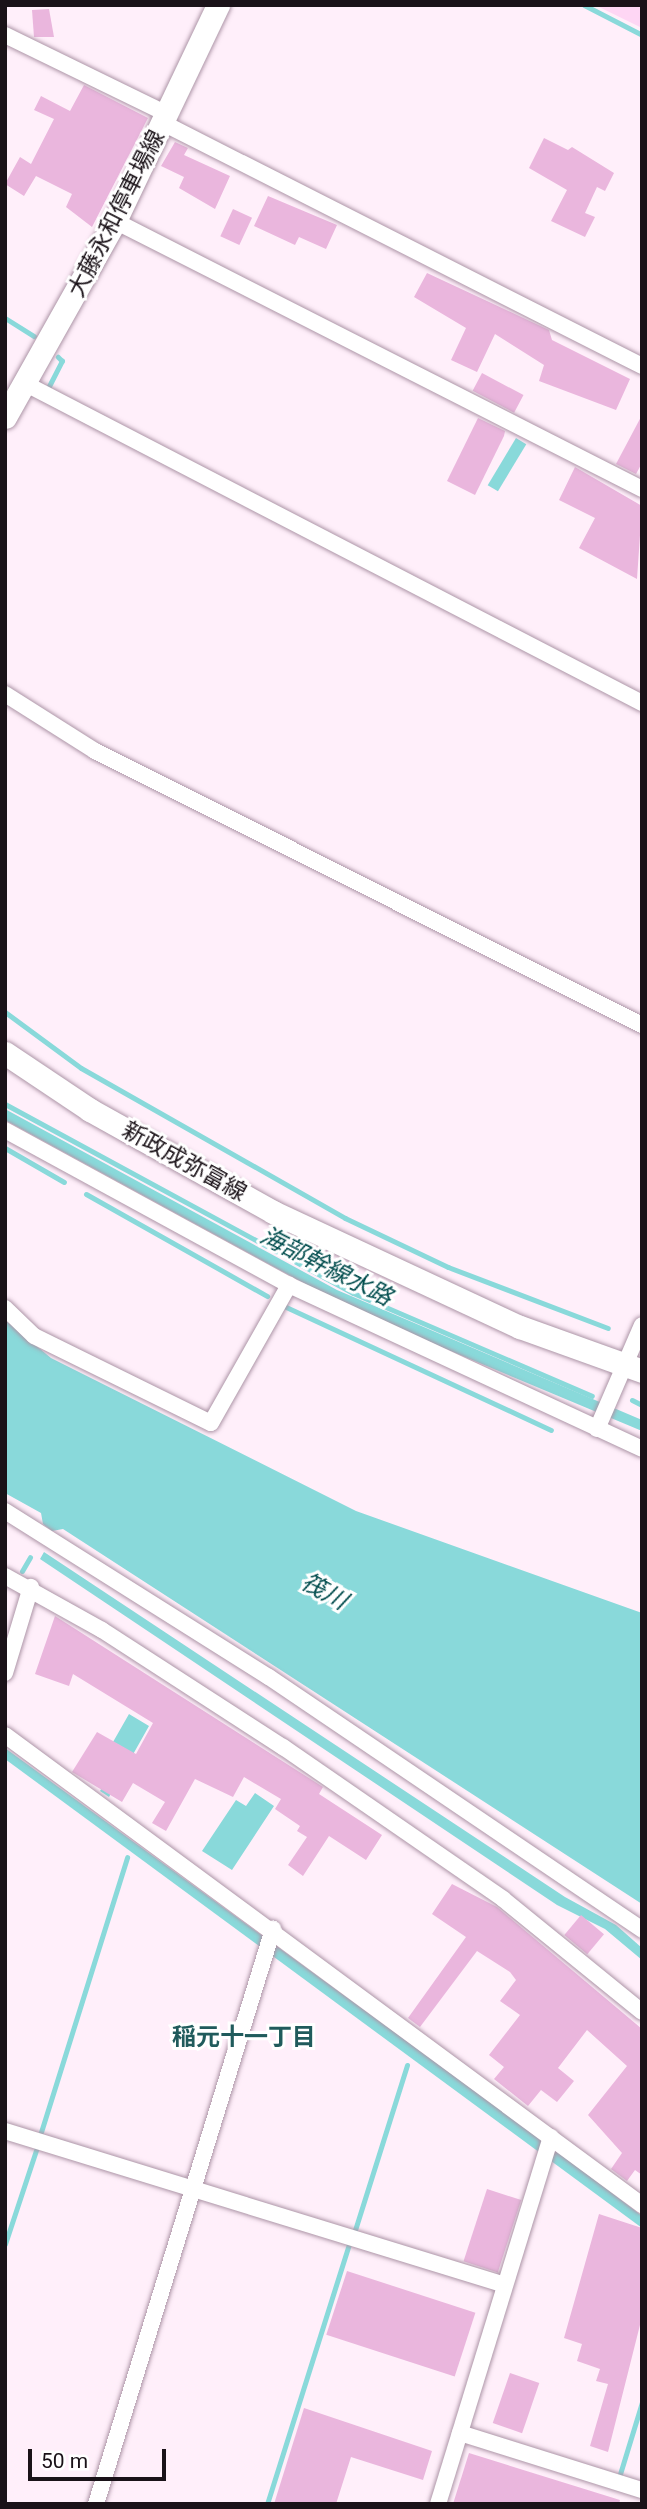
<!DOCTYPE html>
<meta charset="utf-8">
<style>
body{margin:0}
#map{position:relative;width:647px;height:2509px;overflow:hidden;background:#ffeffa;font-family:Roboto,"Noto Sans JP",sans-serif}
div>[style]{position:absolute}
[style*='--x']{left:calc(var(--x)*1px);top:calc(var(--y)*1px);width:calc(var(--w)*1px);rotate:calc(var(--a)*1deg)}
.green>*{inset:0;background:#fed6f4}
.water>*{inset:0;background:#89d9da;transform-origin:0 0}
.stream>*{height:5px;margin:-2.5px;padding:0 2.5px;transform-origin:2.5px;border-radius:2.5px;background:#89d9da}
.building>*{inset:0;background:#eab6dd;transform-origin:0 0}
.roads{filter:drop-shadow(0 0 2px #ad95a7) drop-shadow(0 0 2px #ad95a7)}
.street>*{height:16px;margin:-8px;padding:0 8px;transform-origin:8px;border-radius:8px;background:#fff}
.secondary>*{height:23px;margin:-11.5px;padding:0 11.5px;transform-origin:11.5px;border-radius:11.5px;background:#fff}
span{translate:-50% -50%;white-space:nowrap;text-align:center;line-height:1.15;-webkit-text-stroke:6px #fff;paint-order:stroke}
.street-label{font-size:23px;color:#1a1218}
.water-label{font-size:24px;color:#004c4d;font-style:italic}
.neighbourhood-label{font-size:24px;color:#205b5c;font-weight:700}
.frame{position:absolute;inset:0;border:7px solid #1a1218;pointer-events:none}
.scale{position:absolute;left:28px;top:2449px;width:138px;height:32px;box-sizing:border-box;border:4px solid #1a1218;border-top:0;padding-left:9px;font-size:21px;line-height:24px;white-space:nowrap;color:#1a1218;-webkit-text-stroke:5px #fff;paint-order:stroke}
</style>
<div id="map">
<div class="green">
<div style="clip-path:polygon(595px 5px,642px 5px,642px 28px)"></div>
</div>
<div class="water">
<div style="left:516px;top:438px;width:12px;height:55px;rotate:31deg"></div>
<div style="clip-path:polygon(5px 1109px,337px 1290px,642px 1420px,642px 1431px,355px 1311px,5px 1120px)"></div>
<div style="clip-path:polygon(5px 1320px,51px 1358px,356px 1511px,642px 1613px,642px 1904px,63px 1529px,52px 1531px,43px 1524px,41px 1513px,5px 1493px)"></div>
<div style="clip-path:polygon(44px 1552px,565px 1897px,616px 1925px,642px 1948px,642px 1960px,605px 1929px,557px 1905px,40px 1559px)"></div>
<div style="clip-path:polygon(129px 1714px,149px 1726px,109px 1797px,100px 1791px,124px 1748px,113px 1742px)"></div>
<div style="clip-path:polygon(5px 1748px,556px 2150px,642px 2216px,642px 2228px,5px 1759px)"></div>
<div style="clip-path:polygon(255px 1793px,274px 1806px,232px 1870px,202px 1851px,236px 1800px,246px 1806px)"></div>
</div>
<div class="stream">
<div style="--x:584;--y:5;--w:65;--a:27.3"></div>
<div style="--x:5;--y:318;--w:34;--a:32"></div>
<div style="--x:47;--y:390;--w:33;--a:-63"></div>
<div style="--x:62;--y:361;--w:6;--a:-135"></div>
<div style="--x:5;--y:1012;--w:94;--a:36.4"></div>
<div style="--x:81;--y:1068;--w:304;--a:29.6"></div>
<div style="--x:345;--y:1218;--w:114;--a:25.4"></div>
<div style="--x:448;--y:1267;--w:171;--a:20.9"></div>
<div style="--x:5;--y:1104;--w:396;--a:28.5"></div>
<div style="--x:353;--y:1293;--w:260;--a:23.3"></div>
<div style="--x:5;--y:1148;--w:68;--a:30"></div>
<div style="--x:86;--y:1194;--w:208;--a:29.4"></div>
<div style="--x:286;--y:1307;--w:292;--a:24.9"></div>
<div style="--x:632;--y:1400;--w:11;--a:27"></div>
<div style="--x:22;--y:1571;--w:16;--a:-60"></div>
<div style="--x:41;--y:2132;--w:288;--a:-72.6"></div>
<div style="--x:355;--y:2230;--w:173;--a:-72.5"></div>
<div style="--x:5;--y:2244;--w:99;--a:-71.7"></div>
<div style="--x:620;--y:2474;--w:75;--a:-73"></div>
<div style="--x:267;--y:2504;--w:273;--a:-72.5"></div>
</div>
<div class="building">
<div style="clip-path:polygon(49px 9px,54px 37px,34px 37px,32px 10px)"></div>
<div style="clip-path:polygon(84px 85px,148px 118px,92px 227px,66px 207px,72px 194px,36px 176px,24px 196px,5px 184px,20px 157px,31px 164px,54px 119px,34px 110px,41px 96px,70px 111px)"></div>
<div style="clip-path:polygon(544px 138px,568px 150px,572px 147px,614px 173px,605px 191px,597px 187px,585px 213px,595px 217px,585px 237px,551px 221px,567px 190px,529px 168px)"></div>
<div style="clip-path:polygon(175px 142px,188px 148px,184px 155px,230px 176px,215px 209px,179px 188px,184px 177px,161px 166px)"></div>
<div style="clip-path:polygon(268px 196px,337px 225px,326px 249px,299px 237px,295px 245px,254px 226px)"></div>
<div style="left:233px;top:209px;width:21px;height:30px;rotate:25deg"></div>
<div style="clip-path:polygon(427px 273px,549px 330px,552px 340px,630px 379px,616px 410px,539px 381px,544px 365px,495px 334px,477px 372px,451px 360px,466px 328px,414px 297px)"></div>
<div style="left:482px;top:373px;width:47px;height:20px;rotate:28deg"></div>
<div style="clip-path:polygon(642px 415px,642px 463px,636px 474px,616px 464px)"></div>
<div style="clip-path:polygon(478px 418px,505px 431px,504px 436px,475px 495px,447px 481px)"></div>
<div style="clip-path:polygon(575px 467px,642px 506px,637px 579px,579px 548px,595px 518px,559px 500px)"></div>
<div style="clip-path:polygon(55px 1616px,323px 1787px,319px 1794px,382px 1835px,366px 1860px,329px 1836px,303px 1876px,288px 1865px,307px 1837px,297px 1831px,300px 1826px,275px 1809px,281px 1799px,244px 1777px,233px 1797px,195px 1779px,166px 1831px,152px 1823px,165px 1802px,133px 1783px,122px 1802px,72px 1772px,97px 1732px,136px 1754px,153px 1723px,73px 1674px,69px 1686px,35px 1674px)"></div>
<div style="clip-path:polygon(452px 1884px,497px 1907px,642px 2029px,642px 2175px,635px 2170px,627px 2181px,611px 2169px,622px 2153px,588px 2115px,627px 2066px,587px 2030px,558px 2068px,574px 2081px,557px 2102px,541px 2090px,528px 2106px,494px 2079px,504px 2067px,489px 2055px,520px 2015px,500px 2001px,516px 1980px,510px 1972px,477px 1951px,420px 2027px,408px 2018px,466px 1937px,432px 1914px)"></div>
<div style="left:581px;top:1915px;width:30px;height:26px;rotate:40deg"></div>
<div style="left:487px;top:2189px;width:36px;height:76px;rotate:18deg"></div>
<div style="clip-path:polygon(599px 2214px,642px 2228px,642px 2317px,608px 2452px,590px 2446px,608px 2384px,596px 2381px,600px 2369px,577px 2361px,582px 2344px,564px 2338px)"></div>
<div style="left:347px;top:2271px;width:135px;height:67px;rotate:18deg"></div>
<div style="left:510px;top:2373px;width:31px;height:53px;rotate:19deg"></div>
<div style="clip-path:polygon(304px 2408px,432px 2451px,423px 2480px,351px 2457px,336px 2504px,274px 2504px)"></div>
<div style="clip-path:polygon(469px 2453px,620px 2500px,619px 2504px,453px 2504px)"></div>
</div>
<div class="roads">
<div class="street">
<div style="--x:5;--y:35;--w:180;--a:26"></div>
<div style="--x:163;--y:123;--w:537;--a:26.9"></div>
<div style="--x:115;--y:221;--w:591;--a:26.96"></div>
<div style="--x:26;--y:384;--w:694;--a:27.38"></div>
<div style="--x:5;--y:694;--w:107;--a:32.3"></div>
<div style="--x:95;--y:751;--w:612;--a:26.61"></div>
<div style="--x:5;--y:1130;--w:324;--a:28.6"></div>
<div style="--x:289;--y:1285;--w:389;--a:24.9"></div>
<div style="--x:5;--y:1308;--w:40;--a:44"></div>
<div style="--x:34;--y:1336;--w:197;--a:26.2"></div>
<div style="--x:211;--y:1423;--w:159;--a:-60.5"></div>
<div style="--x:597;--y:1429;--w:113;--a:-66.6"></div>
<div style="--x:5;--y:1511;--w:312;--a:32.2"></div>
<div style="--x:269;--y:1677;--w:451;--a:34.1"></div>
<div style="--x:5;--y:1576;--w:111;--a:29.1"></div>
<div style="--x:102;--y:1630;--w:216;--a:32.9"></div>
<div style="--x:283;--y:1747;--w:267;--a:34.6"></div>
<div style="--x:503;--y:1899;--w:179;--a:39.1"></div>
<div style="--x:5;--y:1673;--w:90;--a:-73.2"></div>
<div style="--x:5;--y:1735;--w:792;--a:36.42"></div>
<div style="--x:5;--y:2131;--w:523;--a:17.12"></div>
<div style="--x:460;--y:2433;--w:191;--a:17.4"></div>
<div style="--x:96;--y:2504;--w:602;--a:-72.89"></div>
<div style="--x:438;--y:2504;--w:384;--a:-72.9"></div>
</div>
<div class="secondary">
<div style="--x:5;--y:417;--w:225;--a:-60.7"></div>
<div style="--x:115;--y:221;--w:239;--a:-64.5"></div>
<div style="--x:5;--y:1053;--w:102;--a:33.8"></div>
<div style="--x:90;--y:1110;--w:210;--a:29.1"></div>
<div style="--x:273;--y:1212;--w:272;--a:25"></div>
<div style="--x:520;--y:1327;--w:130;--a:19.8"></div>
</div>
</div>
<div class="street-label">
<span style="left:117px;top:214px;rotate:-63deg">大藤永和停車場線</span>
<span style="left:184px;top:1162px;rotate:29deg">新政成弥富線</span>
</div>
<div class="water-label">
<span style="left:326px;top:1267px;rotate:27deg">海部幹線水路</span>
<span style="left:324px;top:1592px;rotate:29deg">筏川</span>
</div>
<div class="neighbourhood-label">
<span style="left:244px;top:2038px">稲元十一丁目</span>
</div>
<div class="frame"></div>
<div class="scale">50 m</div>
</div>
